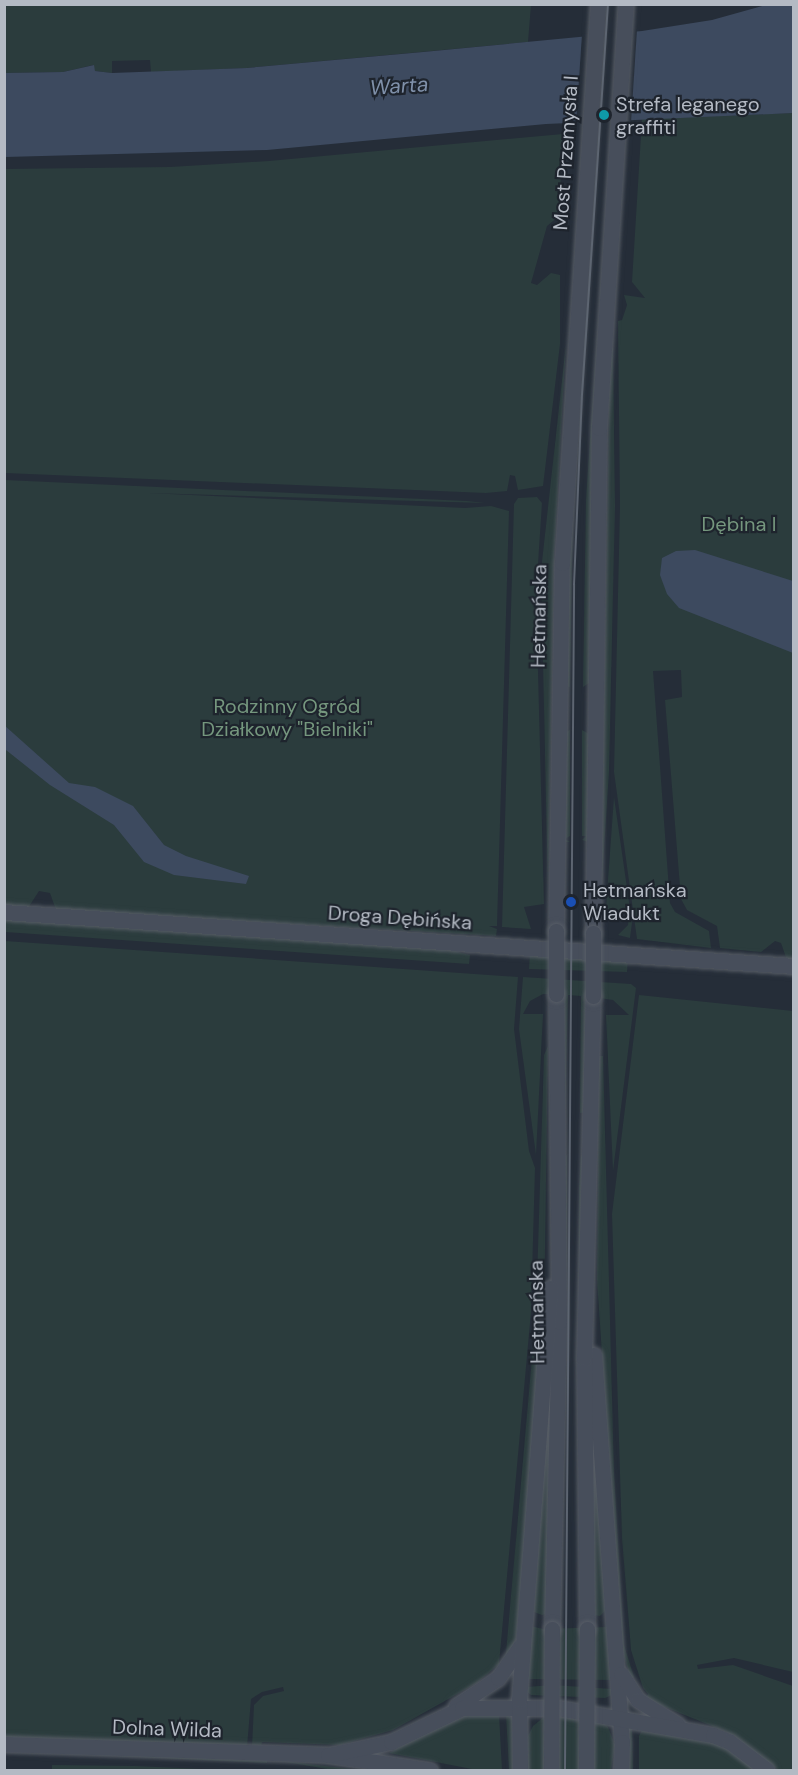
<!DOCTYPE html>
<meta charset="utf-8">
<style>
body{margin:0}
#map{position:relative;width:798px;height:1775px;overflow:hidden;background:#252d38;font-family:"DM Sans",sans-serif}
div>[style]{position:absolute}
[style*='--x']{left:calc(var(--x)*1px);top:calc(var(--y)*1px);width:calc(var(--w)*1px);rotate:calc(var(--a)*1deg)}
.green>*{inset:0;background:#2b3c3d}
.water>*{inset:0;background:#3d4a5f}
.pier>*{inset:0;background:#252d38}
.roads{filter:drop-shadow(0 0 2px #575d66) drop-shadow(0 0 2px #575d66)}
.secondary>*{height:15px;margin:-7.5px;padding:0 7.5px;transform-origin:7.5px;border-radius:7.5px;background:#474e5b}
.tram>*{height:1.5px;margin:-0.75px;padding:0 0.75px;transform-origin:0.75px;border-radius:0.75px;background:#5d6571}
.bridges{filter:drop-shadow(0 0 2px #575d66) drop-shadow(0 0 2px #575d66)}
.secondary-bridge>*{height:15px;margin:-7.5px;padding:0 7.5px;transform-origin:7.5px;border-radius:7.5px;background:#474e5b}
.dots>*{width:16px;height:16px;translate:-50% -50%;box-sizing:border-box;border:3px solid #1e242d;border-radius:50%}
span{translate:-50% -50%;white-space:nowrap;text-align:center;line-height:1.15;-webkit-text-stroke:4.5px #1e242d;paint-order:stroke}
.poi-label{font-size:20px;color:#b4bac4}
.left{translate:0 -50%;text-align:left}
.street-label{font-size:20px;color:#b4bac4}
.park-label{font-size:20px;color:#75977e}
.water-label{font-size:21px;color:#7f90a9;font-style:italic}
.frame{position:absolute;inset:0;border:6px solid #b4bac4;pointer-events:none}
</style>
<div id="map">
<div class="green">
<div style="clip-path:polygon(4px 5px,531px 5px,528px 42px,247px 68px,151px 72px,150px 60px,112px 61px,112px 73px,95px 71px,93px 65px,63px 72px,5px 73px)"></div>
<div style="clip-path:polygon(793px 113px,793px 961px,787px 960px,781px 943px,775px 941px,761px 952px,720px 948px,717px 926px,687px 910px,681px 899px,665px 700px,682px 697px,681px 670px,653px 671px,670px 903px,675px 912px,709px 931px,711px 948px,637px 939px,614px 772px,620px 506px,618px 321px,622px 320px,627px 305px,624px 295px,645px 298px,632px 282px,642px 119px)"></div>
<div style="clip-path:polygon(563px 134px,559px 216px,547px 226px,531px 283px,537px 285px,551px 273px,560px 275px,560px 344px,543px 486px,518px 490px,515px 476px,510px 475px,507px 491px,486px 493px,5px 473px,5px 169px,170px 167px,269px 161px)"></div>
<div style="clip-path:polygon(599px 305px,592px 424px,589px 683px,583px 687px,586px 499px)"></div>
<div style="clip-path:polygon(566px 344px,554px 558px,548px 892px,541px 571px)"></div>
<div style="clip-path:polygon(610px 348px,613px 348px,615px 506px,609px 771px,601px 898px)"></div>
<div style="clip-path:polygon(577px 416px,573px 504px,570px 687px,567px 686px,567px 597px)"></div>
<div style="clip-path:polygon(5px 480px,467px 501px,485px 503px,148px 493px,465px 508px,491px 506px,509px 511px,497px 926px,489px 926px,497px 929px,496px 936px,56px 910px,50px 893px,39px 891px,28px 908px,5px 906px)"></div>
<div style="clip-path:polygon(537px 497px,542px 503px,536px 594px,544px 904px,524px 907px,531px 929px,502px 927px,514px 504px,518px 498px)"></div>
<div style="clip-path:polygon(570px 730px,570px 836px,565px 839px,570px 842px,563px 842px,566px 732px)"></div>
<div style="clip-path:polygon(582px 730px,589px 734px,588px 842px,582px 840px,586px 836px,582px 836px)"></div>
<div style="clip-path:polygon(614px 797px,632px 923px,630px 938px,618px 935px,628px 925px,629px 912px,610px 912px,606px 908px)"></div>
<div style="clip-path:polygon(4px 917px,435px 946px,470px 955px,469px 964px,5px 932px)"></div>
<div style="clip-path:polygon(5px 941px,518px 977px,514px 1029px,529px 1151px,535px 1168px,531px 1312px,499px 1664px,477px 1683px,393px 1730px,340px 1745px,262px 1742px,261px 1747px,252px 1747px,254px 1705px,263px 1696px,284px 1691px,283px 1687px,262px 1692px,251px 1699px,247px 1747px,5px 1738px)"></div>
<div style="clip-path:polygon(530px 953px,628px 959px,627px 972px,529px 969px)"></div>
<div style="clip-path:polygon(523px 977px,631px 984px,636px 988px,613px 1171px,606px 1015px,629px 1015px,613px 1000px,585px 996px,585px 1112px,580px 1113px,581px 996px,568px 995px,565px 1114px,564px 995px,543px 994px,530px 1001px,523px 1014px,543px 1014px,536px 1155px,519px 1029px)"></div>
<div style="clip-path:polygon(639px 995px,793px 1011px,793px 1672px,734px 1658px,697px 1665px,698px 1669px,733px 1665px,793px 1686px,793px 1770px,778px 1770px,727px 1732px,645px 1699px,648px 1694px,643px 1688px,631px 1650px,622px 1538px,612px 1214px)"></div>
<div style="clip-path:polygon(548px 1046px,544px 1314px,516px 1639px,505px 1664px,536px 1313px,544px 1055px)"></div>
<div style="clip-path:polygon(599px 1056px,603px 1056px,614px 1473px,624px 1645px,634px 1677px,631px 1680px,622px 1650px,597px 1280px)"></div>
<div style="clip-path:polygon(567px 1155px,567px 1289px,564px 1289px,563px 1156px)"></div>
<div style="clip-path:polygon(581px 1155px,583px 1156px,578px 1383px,579px 1187px)"></div>
<div style="clip-path:polygon(550px 1377px,546px 1614px,542px 1615px,534px 1612px)"></div>
<div style="clip-path:polygon(591px 1378px,605px 1611px,600px 1616px,594px 1615px)"></div>
<div style="clip-path:polygon(531px 1626px,543px 1629px,608px 1627px,612px 1680px,527px 1679px)"></div>
<div style="clip-path:polygon(553px 1685px,612px 1689px,612px 1695px,605px 1698px,531px 1695px,526px 1691px,526px 1687px)"></div>
<div style="clip-path:polygon(499px 1714px,502px 1770px,477px 1770px,389px 1753px,459px 1715px)"></div>
<div style="clip-path:polygon(506px 1714px,512px 1719px,513px 1770px,509px 1770px)"></div>
<div style="clip-path:polygon(569px 1715px,602px 1722px,608px 1727px,615px 1745px,611px 1770px,528px 1770px,526px 1740px,533px 1726px,544px 1717px)"></div>
<div style="clip-path:polygon(627px 1725px,632px 1726px,633px 1770px,627px 1770px)"></div>
<div style="clip-path:polygon(643px 1728px,720px 1744px,758px 1770px,639px 1770px,639px 1736px)"></div>
<div style="clip-path:polygon(52px 1753px,267px 1760px,267px 1763px)"></div>
<div style="clip-path:polygon(274px 1760px,352px 1769px,355px 1770px,333px 1770px)"></div>
<div style="clip-path:polygon(52px 1765px,135px 1766px,224px 1770px,52px 1770px)"></div>
</div>
<div class="water">
<div style="clip-path:polygon(766px 5px,793px 5px,793px 113px,546px 124px,267px 150px,5px 157px,4px 73px,63px 72px,94px 65px,95px 71px,112px 73px,247px 68px,423px 52px,642px 31px,712px 20px)"></div>
<div style="clip-path:polygon(695px 550px,793px 581px,793px 653px,679px 608px,667px 594px,660px 575px,662px 558px,676px 551px)"></div>
<div style="clip-path:polygon(4px 725px,69px 783px,95px 787px,133px 806px,164px 845px,186px 856px,249px 876px,246px 884px,174px 875px,144px 862px,114px 825px,50px 785px,6px 750px)"></div>
</div>
<div class="pier">
<div style="clip-path:polygon(637px 29px,631px 122px,576px 125px,582px 34px)"></div>
</div>
<div class="roads">
<div class="secondary">
<div style="--x:4;--y:912;--w:792;--a:3.91"></div>
<div style="--x:556;--y:931;--w:368;--a:-89.1"></div>
<div style="--x:562;--y:563;--w:560;--a:-86.32"></div>
<div style="--x:593;--y:933;--w:505;--a:-89.32"></div>
<div style="--x:599;--y:428;--w:425;--a:-86.4"></div>
<div style="--x:594;--y:1355;--w:388;--a:85.9"></div>
<div style="--x:622;--y:1742;--w:28;--a:92"></div>
<div style="--x:552;--y:1629;--w:307;--a:-88.7"></div>
<div style="--x:559;--y:1322;--w:328;--a:-90.5"></div>
<div style="--x:587;--y:1629;--w:271;--a:-90.6"></div>
<div style="--x:584;--y:1358;--w:362;--a:-88.6"></div>
<div style="--x:621;--y:1674;--w:31;--a:57"></div>
<div style="--x:638;--y:1700;--w:46;--a:31.6"></div>
<div style="--x:456;--y:1706;--w:50;--a:-33.7"></div>
<div style="--x:498;--y:1678;--w:39;--a:-55"></div>
<div style="--x:4;--y:1744;--w:324;--a:1.9"></div>
<div style="--x:328;--y:1755;--w:103;--a:8.4"></div>
<div style="--x:328;--y:1755;--w:64;--a:-11.7"></div>
<div style="--x:391;--y:1742;--w:79;--a:-25.6"></div>
<div style="--x:462;--y:1708;--w:96;--a:0"></div>
<div style="--x:558;--y:1708;--w:157;--a:9.9"></div>
<div style="--x:713;--y:1735;--w:18;--a:22"></div>
<div style="--x:730;--y:1742;--w:46;--a:37.1"></div>
<div style="--x:520;--y:1770;--w:70;--a:-90.8"></div>
<div style="--x:519;--y:1700;--w:413;--a:-85.7"></div>
</div>
</div>
<div class="tram">
<div style="--x:565;--y:1770;--w:1185;--a:-89.56"></div>
<div style="--x:574;--y:585;--w:190;--a:-87.6"></div>
<div style="--x:582;--y:395;--w:392;--a:-86.2"></div>
</div>
<div class="bridges">
<div class="secondary-bridge">
<div style="--x:556;--y:994;--w:63;--a:-90"></div>
<div style="--x:593;--y:996;--w:63;--a:-90"></div>
<div style="--x:551;--y:1770;--w:141;--a:-89.6"></div>
<div style="--x:586;--y:1770;--w:141;--a:-89.6"></div>
</div>
</div>
<div class="dots">
<div style="left:604px;top:115px;background:#0f9aa8"></div>
<div style="left:571px;top:902px;background:#1a4fb4"></div>
</div>
<div class="poi-label">
<span class="left" style="left:616px;top:116px">Strefa leganego<br>graffiti</span>
<span class="left" style="left:583px;top:902px">Hetmańska<br>Wiadukt</span>
</div>
<div class="street-label">
<span style="left:566px;top:153px;rotate:-86deg">Most Przemysła I</span>
<span style="left:539px;top:616px;rotate:-89deg">Hetmańska</span>
<span style="left:400px;top:918px;rotate:4deg">Droga Dębińska</span>
<span style="left:537px;top:1312px;rotate:-91deg">Hetmańska</span>
<span style="left:167px;top:1729px;rotate:2deg">Dolna Wilda</span>
</div>
<div class="park-label">
<span style="left:739px;top:524px">Dębina I</span>
<span style="left:287px;top:718px">Rodzinny Ogród<br>Działkowy "Bielniki"</span>
</div>
<div class="water-label">
<span style="left:399px;top:86px;rotate:-4deg">Warta</span>
</div>
<div class="frame"></div>
</div>
